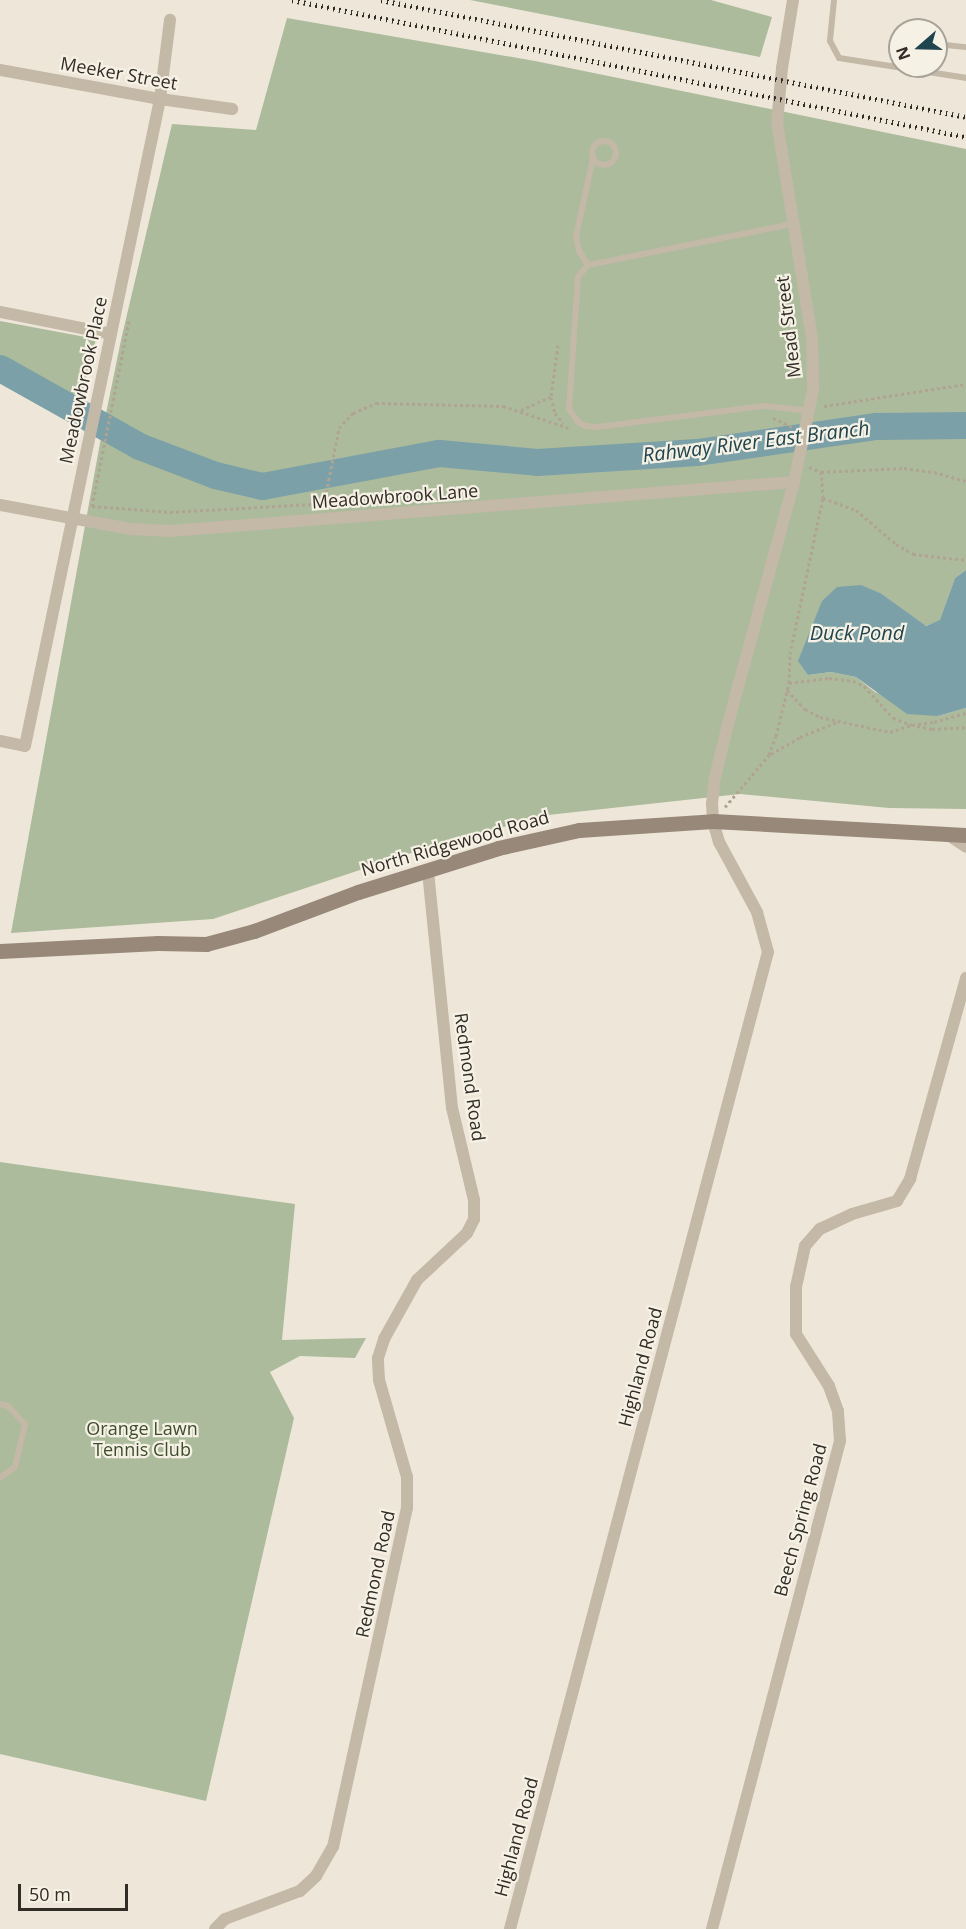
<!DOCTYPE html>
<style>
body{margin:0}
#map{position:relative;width:966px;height:1929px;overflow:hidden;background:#eee7d9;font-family:"Open Sans",sans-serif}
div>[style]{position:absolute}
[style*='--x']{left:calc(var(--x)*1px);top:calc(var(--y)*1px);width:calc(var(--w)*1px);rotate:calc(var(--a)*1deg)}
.green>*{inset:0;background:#acbb9c}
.water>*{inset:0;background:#7ca0a7}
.river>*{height:27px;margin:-13.5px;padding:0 13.5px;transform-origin:13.5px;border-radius:13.5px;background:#7ca0a7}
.path>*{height:3px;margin-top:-1.5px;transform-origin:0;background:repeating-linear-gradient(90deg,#b0a392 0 3px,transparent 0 6px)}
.lane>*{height:6px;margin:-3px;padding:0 3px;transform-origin:3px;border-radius:3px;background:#c4b8a7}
.lane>.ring{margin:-3px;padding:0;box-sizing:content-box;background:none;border:6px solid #c4b8a7;border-radius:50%}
.street>*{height:12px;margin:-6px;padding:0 6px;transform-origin:6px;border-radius:6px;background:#c4b8a7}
.secondary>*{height:15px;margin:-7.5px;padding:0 7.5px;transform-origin:7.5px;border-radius:7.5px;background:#978879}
.rail>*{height:4.5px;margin-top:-2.25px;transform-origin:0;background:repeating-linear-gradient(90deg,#322c27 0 1.5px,transparent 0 6px)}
span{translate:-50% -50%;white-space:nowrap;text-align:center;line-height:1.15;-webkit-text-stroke:4.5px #f6f1e5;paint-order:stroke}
.street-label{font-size:18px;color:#322c27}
.park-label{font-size:18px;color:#3d4d2d}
.water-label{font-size:20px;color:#21454e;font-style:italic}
.north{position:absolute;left:888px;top:18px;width:60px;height:60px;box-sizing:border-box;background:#f6f1e5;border:2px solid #a8a299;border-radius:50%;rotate:250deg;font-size:16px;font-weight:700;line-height:24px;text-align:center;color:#322c27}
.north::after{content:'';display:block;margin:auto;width:21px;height:27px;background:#21454e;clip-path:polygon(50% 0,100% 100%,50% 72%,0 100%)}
.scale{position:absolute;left:18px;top:1884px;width:110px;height:27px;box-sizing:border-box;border:3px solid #322c27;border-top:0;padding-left:8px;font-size:18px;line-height:21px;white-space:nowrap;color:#322c27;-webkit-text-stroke:4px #f6f1e5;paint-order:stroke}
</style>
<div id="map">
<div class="green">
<div style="clip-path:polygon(470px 0,711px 0,772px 17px,760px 57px)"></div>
<div style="clip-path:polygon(287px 18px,535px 61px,966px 149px,966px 570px,955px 578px,940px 621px,925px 626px,882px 594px,808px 675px,831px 672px,856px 677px,875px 692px,938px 716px,966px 708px,966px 809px,889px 808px,740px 794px,548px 815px,432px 846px,213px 919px,11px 933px,100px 443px,121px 340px,172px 124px,256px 130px)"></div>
<div style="clip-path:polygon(0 321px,96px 339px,83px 393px,77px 397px,0 357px)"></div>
<div style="clip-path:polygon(0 1162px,295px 1204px,282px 1340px,366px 1338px,355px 1358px,300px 1356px,270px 1372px,294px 1418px,206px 1801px,0 1754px)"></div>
</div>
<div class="water">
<div style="clip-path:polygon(0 357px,77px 397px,73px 423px,0 379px)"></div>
<div style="clip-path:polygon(966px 570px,966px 708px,938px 716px,907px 714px,856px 677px,831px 672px,808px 675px,798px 661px,822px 601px,837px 587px,861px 585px,882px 594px,926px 626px,940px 620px,955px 578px)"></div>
</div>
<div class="river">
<div style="--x:0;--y:368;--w:159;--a:29.3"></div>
<div style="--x:139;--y:446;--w:81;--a:20.9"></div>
<div style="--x:215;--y:475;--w:48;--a:13.2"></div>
<div style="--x:262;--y:486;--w:180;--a:-10.6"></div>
<div style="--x:439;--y:453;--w:98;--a:5.2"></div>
<div style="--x:537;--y:462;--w:160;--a:-3.6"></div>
<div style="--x:697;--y:452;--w:181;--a:-8.3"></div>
<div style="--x:876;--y:426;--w:90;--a:-0.6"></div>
</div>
<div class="path">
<div style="--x:129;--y:321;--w:189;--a:101.3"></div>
<div style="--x:92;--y:506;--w:78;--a:4.4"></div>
<div style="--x:170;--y:512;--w:178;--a:-3.2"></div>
<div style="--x:558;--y:345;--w:52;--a:97.7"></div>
<div style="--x:551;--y:397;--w:16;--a:76"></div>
<div style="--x:555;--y:413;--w:13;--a:51"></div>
<div style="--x:824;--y:406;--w:144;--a:-8.8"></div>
<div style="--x:521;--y:410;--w:32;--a:-24"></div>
<div style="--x:773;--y:418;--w:21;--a:25"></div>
<div style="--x:809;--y:467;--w:13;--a:23"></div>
<div style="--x:821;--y:472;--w:83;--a:-2.8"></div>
<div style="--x:904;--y:468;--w:30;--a:8"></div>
<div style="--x:934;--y:472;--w:33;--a:16"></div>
<div style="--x:823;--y:498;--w:35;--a:20"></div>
<div style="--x:856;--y:510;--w:52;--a:40.4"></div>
<div style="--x:896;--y:544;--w:20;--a:30"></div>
<div style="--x:913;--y:554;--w:53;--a:6.5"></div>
<div style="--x:324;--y:504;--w:77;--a:-78.8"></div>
<div style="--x:339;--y:428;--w:21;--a:-47"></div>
<div style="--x:353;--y:413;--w:25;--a:-23"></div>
<div style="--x:376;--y:403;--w:127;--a:1.4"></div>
<div style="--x:503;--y:406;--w:70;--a:18.4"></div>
<div style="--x:789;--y:683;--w:40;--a:-7.1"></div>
<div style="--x:829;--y:678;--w:24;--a:7"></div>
<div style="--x:853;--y:681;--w:12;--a:24"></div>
<div style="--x:864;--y:686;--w:43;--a:47.8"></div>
<div style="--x:893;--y:718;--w:20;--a:20"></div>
<div style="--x:912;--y:725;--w:22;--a:-8"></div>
<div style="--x:934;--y:722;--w:33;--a:-16"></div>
<div style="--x:787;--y:690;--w:26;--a:47"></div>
<div style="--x:805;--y:709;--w:17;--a:28"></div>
<div style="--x:820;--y:717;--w:72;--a:12.1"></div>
<div style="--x:890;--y:732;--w:22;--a:-18"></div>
<div style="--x:917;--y:726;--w:15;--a:11"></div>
<div style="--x:932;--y:729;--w:34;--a:-3"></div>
<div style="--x:771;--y:754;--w:34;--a:-30"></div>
<div style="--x:800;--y:737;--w:40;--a:-22"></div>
<div style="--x:725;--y:807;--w:68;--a:-49.8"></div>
<div style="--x:769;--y:755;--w:20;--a:-70"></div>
<div style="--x:776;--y:736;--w:55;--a:-76.2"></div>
<div style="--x:789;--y:683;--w:29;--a:-88"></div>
<div style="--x:790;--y:654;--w:159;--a:-78.1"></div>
<div style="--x:823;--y:498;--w:26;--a:-94"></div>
</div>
<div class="lane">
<div style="--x:834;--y:0;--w:41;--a:95.6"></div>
<div style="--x:830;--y:41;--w:19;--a:62"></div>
<div style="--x:839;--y:58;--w:129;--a:8.9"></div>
<div style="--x:936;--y:44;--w:30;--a:6"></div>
<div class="ring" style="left:592px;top:141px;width:18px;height:18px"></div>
<div style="--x:792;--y:224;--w:208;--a:168.6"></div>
<div style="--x:588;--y:265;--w:16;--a:130"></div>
<div style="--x:578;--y:277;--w:132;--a:93.9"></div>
<div style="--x:569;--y:409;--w:16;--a:55"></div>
<div style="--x:578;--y:422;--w:9;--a:27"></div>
<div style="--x:586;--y:426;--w:11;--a:5"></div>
<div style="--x:597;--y:427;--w:168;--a:-7.2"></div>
<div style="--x:764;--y:406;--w:47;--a:6.1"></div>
<div style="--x:588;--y:265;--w:17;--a:-123"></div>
<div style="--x:579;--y:251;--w:15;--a:-101"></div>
<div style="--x:576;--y:236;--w:79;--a:-77.6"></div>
<div style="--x:0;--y:1404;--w:8;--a:14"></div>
<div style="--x:8;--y:1406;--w:25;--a:47"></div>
<div style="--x:25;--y:1424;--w:44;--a:103.1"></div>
<div style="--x:15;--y:1467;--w:19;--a:144"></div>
</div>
<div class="street">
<div style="--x:0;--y:70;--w:163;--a:10.3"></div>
<div style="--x:160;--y:99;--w:73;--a:7.9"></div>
<div style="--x:0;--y:312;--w:113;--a:11.2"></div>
<div style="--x:0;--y:505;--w:133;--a:10.4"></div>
<div style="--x:131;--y:529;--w:39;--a:3"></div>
<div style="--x:170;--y:531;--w:626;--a:-4.49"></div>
<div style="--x:0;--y:741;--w:25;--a:11"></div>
<div style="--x:25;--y:746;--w:661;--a:-78.21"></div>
<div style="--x:160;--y:99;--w:80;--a:-82.8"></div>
<div style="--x:947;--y:834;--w:23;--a:34"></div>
<div style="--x:215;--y:1929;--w:14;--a:-45"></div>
<div style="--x:225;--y:1919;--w:80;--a:-20.5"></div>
<div style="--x:300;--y:1891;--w:22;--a:-43"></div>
<div style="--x:316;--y:1876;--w:34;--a:-60"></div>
<div style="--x:333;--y:1847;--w:347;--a:-77.7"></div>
<div style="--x:407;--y:1508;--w:31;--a:-90"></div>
<div style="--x:407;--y:1477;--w:101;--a:-106.1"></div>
<div style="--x:379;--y:1380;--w:22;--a:-93"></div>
<div style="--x:378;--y:1358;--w:20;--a:-72"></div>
<div style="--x:384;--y:1339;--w:68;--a:-60.8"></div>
<div style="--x:417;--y:1280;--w:69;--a:-43.2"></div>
<div style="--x:467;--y:1233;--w:16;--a:-63"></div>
<div style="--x:474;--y:1219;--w:19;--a:-90"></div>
<div style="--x:474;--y:1200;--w:95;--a:-103.4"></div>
<div style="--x:452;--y:1108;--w:237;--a:-95.8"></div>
<div style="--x:510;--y:1929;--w:1010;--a:-75.21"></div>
<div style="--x:768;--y:952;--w:41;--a:-105.4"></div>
<div style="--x:757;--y:912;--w:80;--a:-118.5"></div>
<div style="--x:719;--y:842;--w:22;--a:-106"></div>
<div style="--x:713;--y:821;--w:17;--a:-93"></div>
<div style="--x:712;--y:804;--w:27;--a:-84"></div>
<div style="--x:715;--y:777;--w:63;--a:-76.2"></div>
<div style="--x:730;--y:716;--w:243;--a:-74.7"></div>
<div style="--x:794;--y:482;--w:94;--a:-78.3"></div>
<div style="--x:813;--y:390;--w:52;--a:-91.1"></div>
<div style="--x:812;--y:338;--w:218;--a:-99.2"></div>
<div style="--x:777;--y:123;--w:55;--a:-84.8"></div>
<div style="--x:782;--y:68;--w:69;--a:-80.8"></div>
<div style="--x:712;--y:1929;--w:505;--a:-75.3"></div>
<div style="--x:840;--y:1441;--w:30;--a:-94"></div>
<div style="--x:838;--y:1411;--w:27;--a:-110"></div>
<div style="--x:829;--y:1386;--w:62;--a:-122.4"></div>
<div style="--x:796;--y:1334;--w:47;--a:-90"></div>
<div style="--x:796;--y:1287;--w:42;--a:-77.6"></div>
<div style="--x:805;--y:1246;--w:23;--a:-49"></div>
<div style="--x:820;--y:1229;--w:35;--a:-25"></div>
<div style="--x:852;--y:1214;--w:47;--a:-16.1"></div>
<div style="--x:897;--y:1201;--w:26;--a:-59"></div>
<div style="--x:910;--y:1179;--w:209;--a:-74.4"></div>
</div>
<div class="secondary">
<div style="--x:0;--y:951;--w:158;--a:-2.9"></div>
<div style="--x:158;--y:943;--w:48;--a:1.2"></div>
<div style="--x:206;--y:944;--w:50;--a:-15.2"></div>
<div style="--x:254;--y:931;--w:111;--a:-20.6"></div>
<div style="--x:358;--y:892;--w:147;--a:-17.4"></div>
<div style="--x:498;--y:848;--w:83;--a:-12.5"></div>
<div style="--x:579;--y:830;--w:134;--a:-3.8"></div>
<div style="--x:713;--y:821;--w:253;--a:3.2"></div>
</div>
<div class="rail">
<div style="--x:292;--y:0;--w:688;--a:11.49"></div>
<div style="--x:381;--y:0;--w:597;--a:11.31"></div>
</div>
<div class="street-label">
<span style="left:119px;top:73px;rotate:10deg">Meeker Street</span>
<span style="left:788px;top:327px;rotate:-97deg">Mead Street</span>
<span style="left:83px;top:380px;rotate:-78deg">Meadowbrook Place</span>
<span style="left:395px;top:496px;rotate:-4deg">Meadowbrook Lane</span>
<span style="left:455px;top:843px;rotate:-16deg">North Ridgewood Road</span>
<span style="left:470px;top:1077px;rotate:82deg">Redmond Road</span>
<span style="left:640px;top:1367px;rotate:-75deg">Highland Road</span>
<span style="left:800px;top:1520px;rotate:-75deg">Beech Spring Road</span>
<span style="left:375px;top:1574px;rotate:-78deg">Redmond Road</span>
<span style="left:516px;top:1837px;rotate:-75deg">Highland Road</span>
</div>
<div class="park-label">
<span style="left:142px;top:1439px">Orange Lawn<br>Tennis Club</span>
</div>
<div class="water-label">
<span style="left:756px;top:441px;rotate:-7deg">Rahway River East Branch</span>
<span style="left:857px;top:632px">Duck Pond</span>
</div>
<div class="north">N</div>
<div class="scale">50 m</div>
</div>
